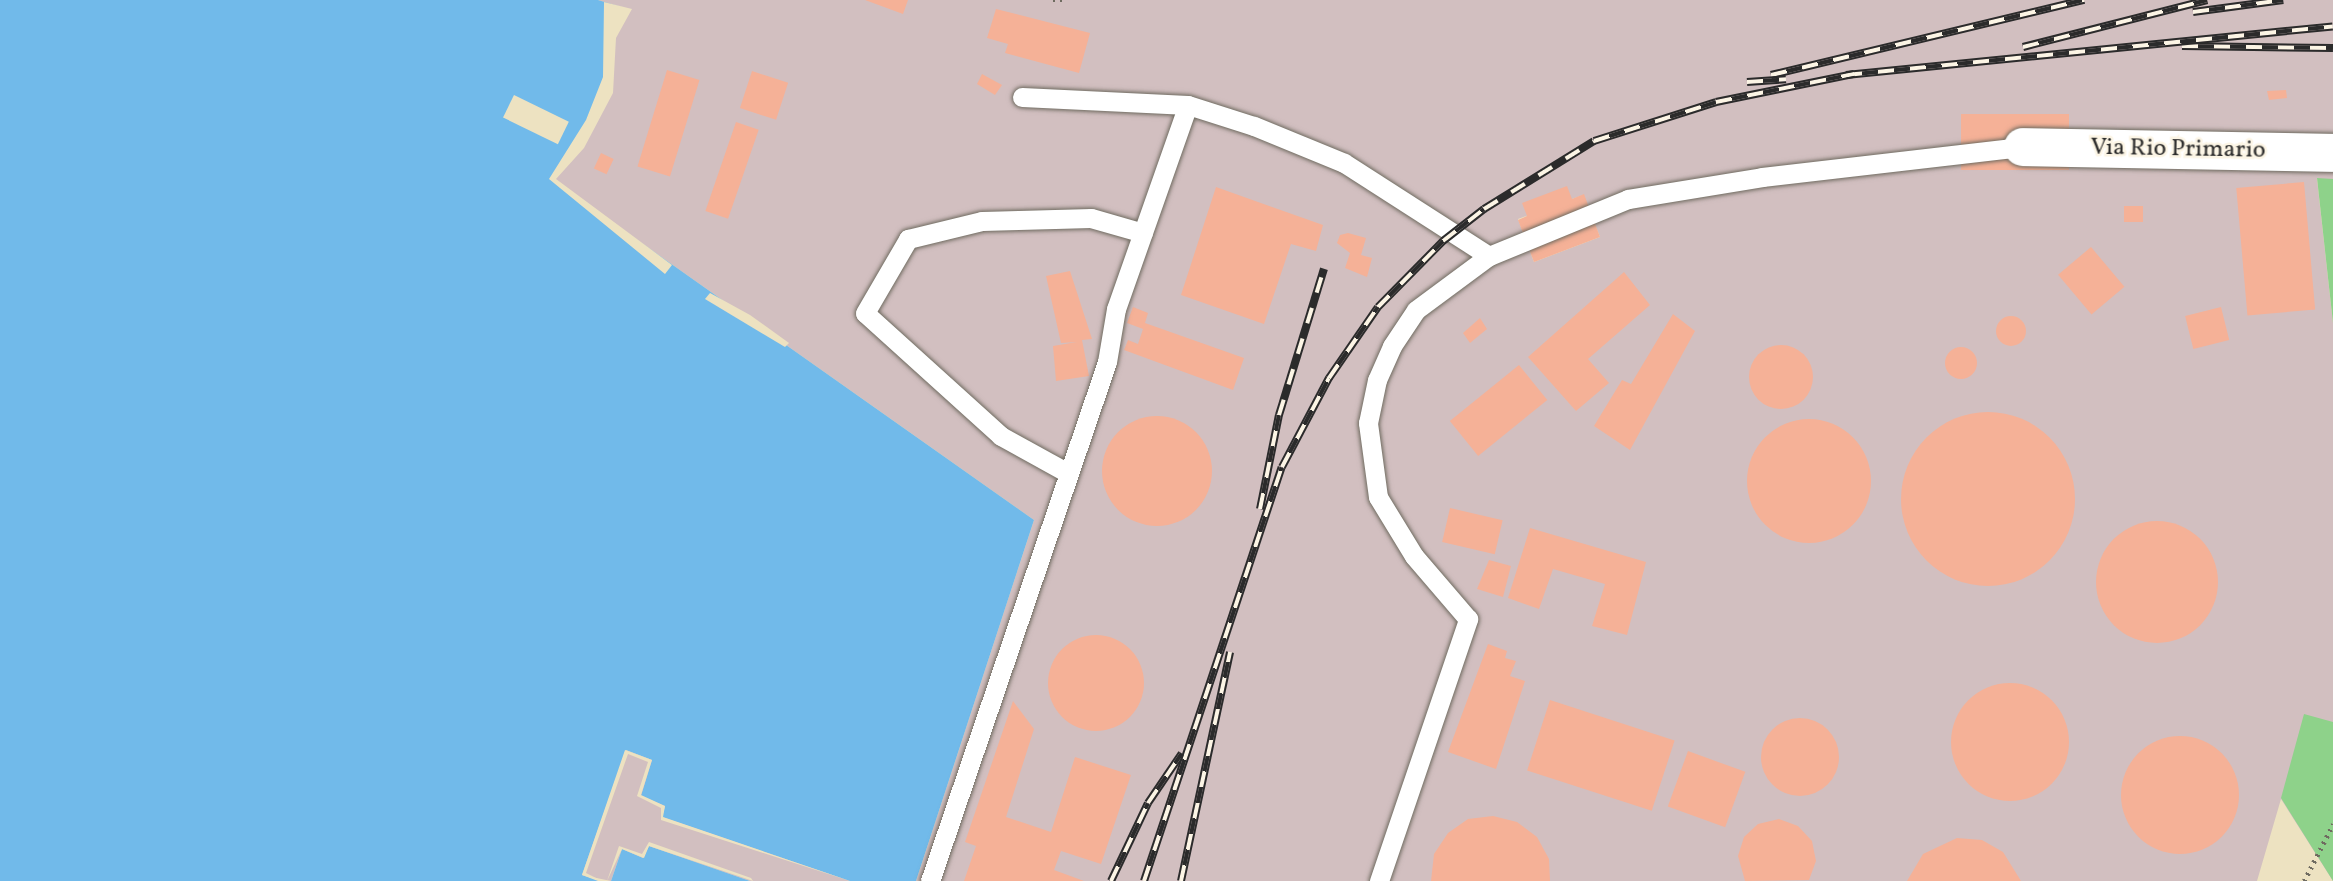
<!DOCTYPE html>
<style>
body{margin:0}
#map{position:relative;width:2333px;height:881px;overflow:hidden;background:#ede2c1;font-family:Vollkorn,serif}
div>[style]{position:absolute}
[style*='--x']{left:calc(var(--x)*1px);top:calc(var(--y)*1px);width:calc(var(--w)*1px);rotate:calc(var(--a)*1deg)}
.industrial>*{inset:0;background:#d2bfc0}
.green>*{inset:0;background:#8ed28a}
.water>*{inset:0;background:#71baea}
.pier>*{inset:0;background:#ede2c1;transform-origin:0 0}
.building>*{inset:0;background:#f5b197;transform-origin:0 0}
.round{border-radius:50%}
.path>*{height:4.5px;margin-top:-2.25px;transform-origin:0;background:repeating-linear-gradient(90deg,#6f6b60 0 2px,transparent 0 7px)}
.roads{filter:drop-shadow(0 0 2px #6f6b60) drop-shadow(0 0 2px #6f6b60)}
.service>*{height:19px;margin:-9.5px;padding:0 9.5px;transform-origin:9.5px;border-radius:9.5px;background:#fff}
.minor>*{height:38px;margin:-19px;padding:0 19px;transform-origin:19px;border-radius:19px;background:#fff}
.rail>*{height:8px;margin-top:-4px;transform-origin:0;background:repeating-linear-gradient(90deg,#fcf5e5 0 16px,#2b2b2b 0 32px);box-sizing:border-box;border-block:2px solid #2b2b2b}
span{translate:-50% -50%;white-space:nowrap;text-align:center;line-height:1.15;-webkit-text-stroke:5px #fcf5e5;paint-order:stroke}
.street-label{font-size:24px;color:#2b2b2b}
</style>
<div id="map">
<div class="industrial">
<div style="clip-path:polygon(evenodd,598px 0,2333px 0,2333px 179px,2317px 179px,2333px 323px,2333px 881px,2281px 799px,2257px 881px,916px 881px,1034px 520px,551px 179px,628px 10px,598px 0,1583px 195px,1600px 237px,1534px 262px,1518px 219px,1583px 195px)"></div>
<div style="clip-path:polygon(625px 750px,652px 760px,665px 806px,662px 816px,850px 881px,750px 881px,649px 846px,644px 858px,622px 849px,611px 881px,582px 875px)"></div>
</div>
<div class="green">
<div style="clip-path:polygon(2317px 178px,2333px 179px,2333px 323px)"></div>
<div style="clip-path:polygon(2304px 714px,2333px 722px,2333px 881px,2281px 798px)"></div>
</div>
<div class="water">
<div style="clip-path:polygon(0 0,598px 0,628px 9px,613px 37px,609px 98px,551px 179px,1034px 520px,916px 881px,850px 881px,662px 817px,665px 806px,641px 796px,652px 760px,626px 750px,582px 875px,598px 881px,0 881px)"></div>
<div style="clip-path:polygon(649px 846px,750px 881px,611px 881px,622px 849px,643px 858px)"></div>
</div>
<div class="pier">
<div style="clip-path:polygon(604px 2px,632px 9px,616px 38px,613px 93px,584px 148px,556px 179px,672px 265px,665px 274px,549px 179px,586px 120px,603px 77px)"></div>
<div style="left:514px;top:95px;width:61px;height:25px;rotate:26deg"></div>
<div style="clip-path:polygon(710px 293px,750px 315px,789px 343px,785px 347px,705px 299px)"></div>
<div style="clip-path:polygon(625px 750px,652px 760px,641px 795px,665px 806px,663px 817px,850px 881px,661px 820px,661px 808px,637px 796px,648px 762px,628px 754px,586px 873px,602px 881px,582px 875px)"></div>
<div style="clip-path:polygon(649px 842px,751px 878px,753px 881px,649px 846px,644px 858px,622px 849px,607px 881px,619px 846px,642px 854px)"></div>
</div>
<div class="building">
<div style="clip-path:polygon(865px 0,908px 0,903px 14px)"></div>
<div style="clip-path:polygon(996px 9px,1090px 33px,1079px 73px,1005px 53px,1008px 44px,987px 38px)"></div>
<div style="left:667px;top:70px;width:34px;height:101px;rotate:17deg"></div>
<div style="left:752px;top:71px;width:38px;height:39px;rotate:18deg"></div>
<div style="clip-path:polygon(982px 74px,1002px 85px,995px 95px,977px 84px)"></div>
<div style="clip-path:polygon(2286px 90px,2287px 98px,2269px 100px,2267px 91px)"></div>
<div style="left:2069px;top:114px;width:56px;height:108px;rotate:90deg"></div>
<div style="left:736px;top:122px;width:24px;height:94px;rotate:19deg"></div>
<div style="left:601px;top:153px;width:14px;height:17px;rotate:25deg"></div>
<div style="left:2304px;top:182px;width:128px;height:68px;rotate:85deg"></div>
<div style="clip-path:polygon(1567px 186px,1572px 199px,1584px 194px,1600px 237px,1534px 262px,1518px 220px,1527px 216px,1522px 203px)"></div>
<div style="clip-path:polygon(1216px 187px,1323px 225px,1316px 251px,1291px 244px,1264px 324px,1181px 295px)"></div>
<div style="left:2143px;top:206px;width:16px;height:19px;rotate:90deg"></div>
<div style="clip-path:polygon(1348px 233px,1366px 238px,1361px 255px,1372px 258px,1367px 277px,1345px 268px,1350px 253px,1337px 243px,1340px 235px)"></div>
<div style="left:2091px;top:247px;width:52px;height:43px;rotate:50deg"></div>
<div style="clip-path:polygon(1070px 271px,1092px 339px,1082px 340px,1089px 376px,1056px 381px,1053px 346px,1077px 342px,1061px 343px,1046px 276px)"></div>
<div style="clip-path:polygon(1624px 272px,1650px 305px,1588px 359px,1609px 383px,1576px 411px,1528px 357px)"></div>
<div style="clip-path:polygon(1133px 307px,1148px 313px,1145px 323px,1244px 358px,1233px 390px,1124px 350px,1128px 340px,1138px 344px,1143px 329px,1127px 323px)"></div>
<div style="left:2221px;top:307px;width:34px;height:37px;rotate:76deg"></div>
<div style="clip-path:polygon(1673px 314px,1695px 331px,1630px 450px,1594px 426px,1622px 380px,1631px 384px)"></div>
<div class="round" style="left:1996px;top:316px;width:30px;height:30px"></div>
<div style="clip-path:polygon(1480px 318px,1487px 329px,1470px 343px,1463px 333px)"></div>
<div class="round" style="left:1749px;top:345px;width:64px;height:64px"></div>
<div class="round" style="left:1945px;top:347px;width:32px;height:32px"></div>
<div style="left:1519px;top:365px;width:45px;height:89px;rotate:51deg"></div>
<div class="round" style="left:1901px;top:412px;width:174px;height:174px"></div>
<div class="round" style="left:1102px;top:416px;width:110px;height:110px"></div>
<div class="round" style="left:1747px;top:419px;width:124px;height:124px"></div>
<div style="left:1450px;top:508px;width:54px;height:35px;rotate:13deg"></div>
<div class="round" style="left:2096px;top:521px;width:122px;height:122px"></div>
<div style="clip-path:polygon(1530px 528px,1646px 562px,1627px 635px,1592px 626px,1605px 584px,1553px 569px,1539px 609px,1508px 598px)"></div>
<div style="clip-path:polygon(1489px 560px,1511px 566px,1503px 597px,1477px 589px)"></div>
<div class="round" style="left:1048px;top:635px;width:96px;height:96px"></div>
<div style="clip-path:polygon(1488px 644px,1507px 651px,1505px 658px,1516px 661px,1510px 676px,1525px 681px,1496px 769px,1448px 752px)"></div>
<div class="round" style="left:1951px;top:683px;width:118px;height:118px"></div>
<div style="left:1550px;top:700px;width:131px;height:74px;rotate:18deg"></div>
<div style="clip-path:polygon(1013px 701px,1034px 729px,1006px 817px,1051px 832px,1075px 757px,1131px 775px,1101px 864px,1061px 851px,1054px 870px,1084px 881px,964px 881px,976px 846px,965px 842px)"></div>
<div class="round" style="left:1761px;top:718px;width:78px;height:78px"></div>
<div class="round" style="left:2121px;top:736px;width:118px;height:118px"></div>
<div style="left:1688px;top:751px;width:61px;height:59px;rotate:20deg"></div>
<div style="clip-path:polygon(1493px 816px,1517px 822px,1537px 837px,1549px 859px,1550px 881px,1431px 881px,1434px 854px,1448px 833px,1468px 819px)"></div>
<div style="clip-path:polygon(1779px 819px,1798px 826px,1812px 841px,1816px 861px,1809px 880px,1745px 881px,1738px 856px,1744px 837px,1758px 824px)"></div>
<div style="clip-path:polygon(1957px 838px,1982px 840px,2003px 852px,2021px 881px,1907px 881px,1923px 854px)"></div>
</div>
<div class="path">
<div style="--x:1053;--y:0;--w:9;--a:0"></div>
<div style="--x:2304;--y:881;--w:64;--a:-63"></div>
</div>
<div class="roads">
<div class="service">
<div style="--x:1022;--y:97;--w:166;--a:2.8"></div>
<div style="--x:1188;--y:105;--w:69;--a:17.7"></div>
<div style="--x:1254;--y:126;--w:97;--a:22.3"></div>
<div style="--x:1344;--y:163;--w:172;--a:32.7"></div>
<div style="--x:1068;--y:473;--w:77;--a:-151.1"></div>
<div style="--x:1001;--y:436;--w:183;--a:-137.9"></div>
<div style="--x:865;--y:313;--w:86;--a:-59.8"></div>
<div style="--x:908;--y:239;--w:76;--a:-13.7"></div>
<div style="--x:982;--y:221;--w:109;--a:-1.6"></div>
<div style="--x:1091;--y:218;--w:54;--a:16.1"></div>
<div style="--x:930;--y:881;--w:548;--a:-71.17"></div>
<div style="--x:1107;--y:362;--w:54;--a:-80.4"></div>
<div style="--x:1116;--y:309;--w:216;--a:-70.6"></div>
<div style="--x:1379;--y:881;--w:277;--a:-71.2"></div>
<div style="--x:1468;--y:619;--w:83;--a:-130.6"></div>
<div style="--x:1414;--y:556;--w:69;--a:-121.4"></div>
<div style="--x:1378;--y:497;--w:75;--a:-97.7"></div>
<div style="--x:1368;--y:423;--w:44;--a:-78.2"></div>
<div style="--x:1377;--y:380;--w:37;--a:-66"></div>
<div style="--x:1392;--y:346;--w:43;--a:-56.3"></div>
<div style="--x:1416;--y:310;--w:91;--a:-36.5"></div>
<div style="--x:1489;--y:256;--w:150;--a:-22.3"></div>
<div style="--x:1628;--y:199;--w:136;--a:-9.3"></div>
<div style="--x:1762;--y:177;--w:263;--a:-6.6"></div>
</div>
<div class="minor">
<div style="--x:2023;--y:147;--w:310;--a:1.1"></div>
</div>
</div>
<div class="rail">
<div style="--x:2193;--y:12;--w:91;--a:-7.6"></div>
<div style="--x:2182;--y:46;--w:151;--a:0.8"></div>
<div style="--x:2023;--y:47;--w:190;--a:-14.3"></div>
<div style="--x:1771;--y:75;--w:322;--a:-13.5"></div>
<div style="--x:1846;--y:75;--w:489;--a:-5.7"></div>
<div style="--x:1747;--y:82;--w:39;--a:-4"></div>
<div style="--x:1260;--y:509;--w:96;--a:-78.6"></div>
<div style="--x:1279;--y:415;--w:153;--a:-72.9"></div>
<div style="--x:1111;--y:881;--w:86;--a:-64.6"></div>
<div style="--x:1148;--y:803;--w:60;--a:-55.8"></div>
<div style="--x:1144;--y:881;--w:436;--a:-71.6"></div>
<div style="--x:1282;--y:467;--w:101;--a:-62.2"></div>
<div style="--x:1329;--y:378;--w:86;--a:-55.4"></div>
<div style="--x:1378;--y:307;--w:93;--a:-45.4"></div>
<div style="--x:1443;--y:241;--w:52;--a:-38"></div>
<div style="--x:1484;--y:209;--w:129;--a:-31.7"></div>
<div style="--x:1594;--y:141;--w:128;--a:-17.7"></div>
<div style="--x:1716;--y:102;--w:141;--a:-11.5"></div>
<div style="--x:1181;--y:881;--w:234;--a:-77.9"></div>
</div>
<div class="street-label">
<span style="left:2178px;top:150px;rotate:1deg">Via Rio Primario</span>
</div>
</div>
